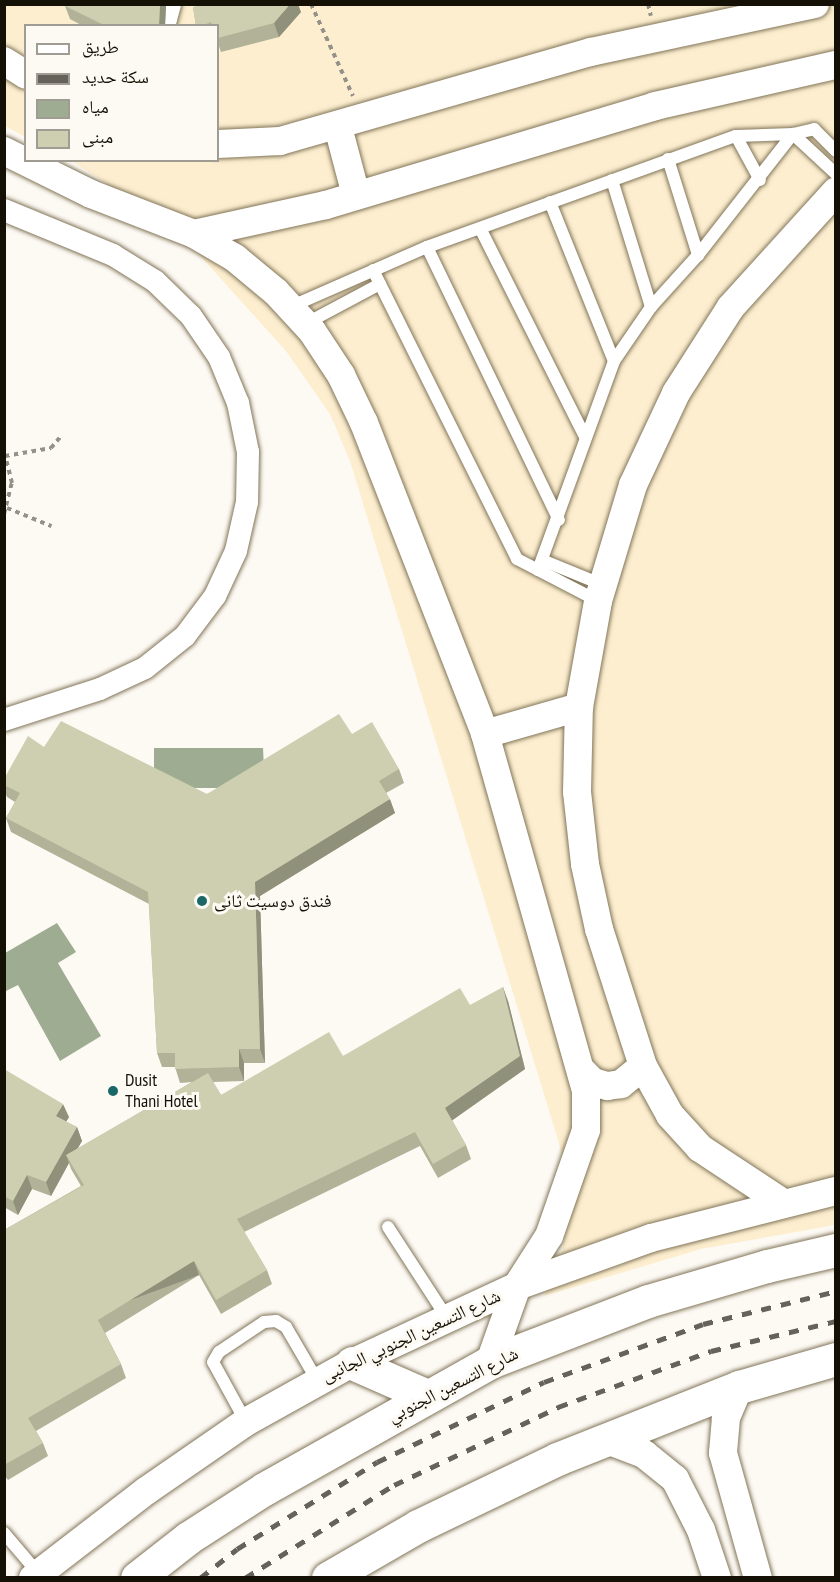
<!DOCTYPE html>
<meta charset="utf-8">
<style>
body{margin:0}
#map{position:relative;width:840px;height:1582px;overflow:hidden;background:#fdfaf4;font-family:"PT Sans Narrow","Noto Naskh Arabic",sans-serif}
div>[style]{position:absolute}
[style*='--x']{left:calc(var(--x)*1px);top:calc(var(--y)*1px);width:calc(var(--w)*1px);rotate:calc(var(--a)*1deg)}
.built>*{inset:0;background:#fceecf}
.water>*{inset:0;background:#9eac91}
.path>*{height:4px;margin-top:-2px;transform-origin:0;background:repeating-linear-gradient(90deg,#959189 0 4.5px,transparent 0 9px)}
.roads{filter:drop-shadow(0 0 2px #827559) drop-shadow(0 0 2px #827559)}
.service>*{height:12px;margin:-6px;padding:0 6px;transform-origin:6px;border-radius:6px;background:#fff}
.minor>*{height:22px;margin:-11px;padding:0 11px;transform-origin:11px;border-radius:11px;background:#fff}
.tertiary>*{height:28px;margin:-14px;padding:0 14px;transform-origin:14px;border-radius:14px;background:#fff}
.primary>*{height:33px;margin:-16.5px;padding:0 16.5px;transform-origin:16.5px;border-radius:16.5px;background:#fff}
.rail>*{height:4.5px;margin-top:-2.25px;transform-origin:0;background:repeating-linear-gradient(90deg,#666259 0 10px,transparent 0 20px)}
.wall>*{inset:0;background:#b1b297}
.shaded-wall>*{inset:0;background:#90917b;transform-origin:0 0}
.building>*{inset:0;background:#cecfb0}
.dots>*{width:16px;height:16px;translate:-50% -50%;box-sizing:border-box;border:3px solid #fdfaf4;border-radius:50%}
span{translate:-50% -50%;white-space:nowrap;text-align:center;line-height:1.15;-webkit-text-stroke:6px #fdfaf4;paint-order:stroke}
.poi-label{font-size:18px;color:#151005}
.left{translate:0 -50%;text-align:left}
.street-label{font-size:18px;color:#151005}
.frame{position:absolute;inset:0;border:6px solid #151005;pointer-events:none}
.legend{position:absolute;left:24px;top:24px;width:195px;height:138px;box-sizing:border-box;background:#fdfaf4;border:2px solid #a09c94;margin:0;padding:8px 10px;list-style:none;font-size:18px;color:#151005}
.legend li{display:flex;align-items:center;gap:12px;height:30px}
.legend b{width:30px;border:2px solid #a09c94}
</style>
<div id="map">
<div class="built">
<div style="clip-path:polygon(4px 5px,835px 5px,835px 1225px,701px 1249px,544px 1296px,561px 1256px,568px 1222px,567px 1184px,559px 1143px,350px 461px,330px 414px,286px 351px,176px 229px,72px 161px,218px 160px,218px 26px,26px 26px,25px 137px,5px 126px)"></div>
</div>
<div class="water">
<div style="clip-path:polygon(154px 748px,263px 748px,264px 769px,230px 788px,190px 788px,154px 769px)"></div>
<div style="clip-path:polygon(57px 923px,76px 952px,58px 963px,101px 1036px,60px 1061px,18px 985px,4px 992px,5px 953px)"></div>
</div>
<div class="path">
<div style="--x:311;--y:4;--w:101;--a:65.5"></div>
<div style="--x:648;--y:4;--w:12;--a:76"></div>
<div style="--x:5;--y:456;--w:47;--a:-9.9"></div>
<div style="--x:51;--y:448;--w:17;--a:-50"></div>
<div style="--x:7;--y:508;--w:48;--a:22.2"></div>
<div style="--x:4;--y:514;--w:32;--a:-76"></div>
<div style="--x:12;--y:483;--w:29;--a:-104"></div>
</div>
<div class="roads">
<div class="service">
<div style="--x:736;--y:136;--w:50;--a:61.4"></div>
<div style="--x:668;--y:159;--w:101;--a:72.6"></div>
<div style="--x:612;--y:180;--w:133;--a:72.9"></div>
<div style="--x:550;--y:202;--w:171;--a:68.1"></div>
<div style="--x:480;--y:228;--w:234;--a:63.3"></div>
<div style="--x:427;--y:247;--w:303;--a:64.2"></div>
<div style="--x:373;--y:270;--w:323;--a:63.5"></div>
<div style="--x:517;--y:559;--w:91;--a:27.4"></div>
<div style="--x:290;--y:307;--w:150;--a:-23.7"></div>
<div style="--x:427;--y:247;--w:328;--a:-19.8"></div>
<div style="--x:736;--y:136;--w:57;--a:-2"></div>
<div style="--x:793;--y:134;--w:59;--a:42.9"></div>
<div style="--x:305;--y:324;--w:85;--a:-28.1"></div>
<div style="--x:542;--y:560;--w:66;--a:22.3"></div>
<div style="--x:538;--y:570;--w:222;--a:-70"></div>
<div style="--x:614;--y:361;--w:65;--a:-55.6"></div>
<div style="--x:651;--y:307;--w:70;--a:-47.9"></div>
<div style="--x:698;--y:255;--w:154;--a:-51.9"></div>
<div style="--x:793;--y:134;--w:22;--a:-13"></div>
<div style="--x:814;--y:129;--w:31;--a:45"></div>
<div style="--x:388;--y:1227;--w:108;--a:57"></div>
<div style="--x:246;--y:1422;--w:68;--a:-118.8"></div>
<div style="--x:213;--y:1362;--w:12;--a:-59"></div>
<div style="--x:219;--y:1352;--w:54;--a:-33.7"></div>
<div style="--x:264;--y:1322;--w:12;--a:-5"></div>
<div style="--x:276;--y:1321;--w:12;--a:31"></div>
<div style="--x:286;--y:1327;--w:61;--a:59.7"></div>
<div style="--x:4;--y:1533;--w:52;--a:49.6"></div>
</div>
<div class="minor">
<div style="--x:167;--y:4;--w:19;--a:96"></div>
<div style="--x:165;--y:23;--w:20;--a:-75"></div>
<div style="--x:4;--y:210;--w:118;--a:22.4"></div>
<div style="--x:113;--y:255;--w:49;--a:31.8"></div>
<div style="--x:155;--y:281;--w:50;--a:44.2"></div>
<div style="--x:191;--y:316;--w:50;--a:55.7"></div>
<div style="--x:219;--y:357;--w:50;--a:67.6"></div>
<div style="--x:238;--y:403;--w:50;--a:78.5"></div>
<div style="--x:248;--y:452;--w:50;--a:91.1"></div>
<div style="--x:247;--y:502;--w:50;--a:102.7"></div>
<div style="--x:236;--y:551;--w:50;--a:115"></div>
<div style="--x:215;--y:596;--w:50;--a:126.9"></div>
<div style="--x:185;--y:636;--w:51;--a:141.3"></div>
<div style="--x:145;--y:668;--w:50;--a:155"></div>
<div style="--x:100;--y:689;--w:101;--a:162.1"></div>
</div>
<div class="tertiary">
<div style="--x:4;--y:61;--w:26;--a:32"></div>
<div style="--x:338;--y:127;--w:70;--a:75.2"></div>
<div style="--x:218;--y:144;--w:62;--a:-2.8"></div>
<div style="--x:280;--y:141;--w:323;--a:-16"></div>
<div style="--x:591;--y:52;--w:229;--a:-12.1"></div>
<div style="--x:4;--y:151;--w:97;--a:26.3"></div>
<div style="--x:91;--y:194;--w:110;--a:21.2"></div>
<div style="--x:194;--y:234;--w:48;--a:30.3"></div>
<div style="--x:235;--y:258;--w:53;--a:39.7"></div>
<div style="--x:276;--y:292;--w:53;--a:47.3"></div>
<div style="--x:312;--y:331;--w:53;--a:56.6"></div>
<div style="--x:341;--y:375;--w:53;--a:64.4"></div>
<div style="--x:364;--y:423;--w:334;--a:68.7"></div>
<div style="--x:485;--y:734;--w:371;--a:74.2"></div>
<div style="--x:586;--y:1091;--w:39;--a:90"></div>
<div style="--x:586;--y:1130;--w:112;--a:109.2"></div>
<div style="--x:549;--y:1236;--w:59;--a:122.6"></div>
<div style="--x:517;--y:1286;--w:81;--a:109.6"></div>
<div style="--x:194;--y:234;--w:135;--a:-12.4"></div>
<div style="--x:326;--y:205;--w:344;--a:-16.7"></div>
<div style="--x:655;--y:106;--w:186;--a:-12.8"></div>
<div style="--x:485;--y:734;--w:98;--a:-16"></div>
<div style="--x:583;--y:1072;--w:14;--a:45"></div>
<div style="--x:593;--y:1082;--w:15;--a:16"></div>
<div style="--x:607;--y:1086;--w:14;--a:-8"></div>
<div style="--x:621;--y:1084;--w:28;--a:-39"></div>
<div style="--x:783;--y:1203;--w:100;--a:-146.5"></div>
<div style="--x:700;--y:1148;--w:45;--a:-132.3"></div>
<div style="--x:670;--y:1115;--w:56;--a:-118.9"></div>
<div style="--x:643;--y:1066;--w:144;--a:-107.8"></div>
<div style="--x:599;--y:929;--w:66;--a:-102.2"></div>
<div style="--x:585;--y:864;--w:72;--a:-96.3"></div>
<div style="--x:577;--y:792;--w:85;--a:-88.7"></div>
<div style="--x:579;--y:707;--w:108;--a:-79.8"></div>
<div style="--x:598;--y:601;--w:121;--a:-73.2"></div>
<div style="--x:633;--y:485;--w:102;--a:-64.9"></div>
<div style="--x:676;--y:393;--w:102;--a:-57.4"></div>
<div style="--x:731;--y:307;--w:156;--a:-47.8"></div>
<div style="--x:739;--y:1387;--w:34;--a:113"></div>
<div style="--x:726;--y:1418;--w:35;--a:95"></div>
<div style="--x:723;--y:1453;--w:130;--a:74.4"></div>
<div style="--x:604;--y:1439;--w:43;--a:20.6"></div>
<div style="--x:644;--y:1454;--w:40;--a:39"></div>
<div style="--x:675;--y:1479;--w:57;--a:63"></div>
<div style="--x:701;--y:1530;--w:51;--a:71.6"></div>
<div style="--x:33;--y:1578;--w:143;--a:-37.6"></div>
<div style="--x:146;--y:1491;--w:121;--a:-34.6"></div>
<div style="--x:246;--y:1422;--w:121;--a:-29.1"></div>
<div style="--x:352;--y:1363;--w:182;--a:-25"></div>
<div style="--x:517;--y:1286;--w:142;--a:-19.7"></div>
<div style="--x:651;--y:1238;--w:191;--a:-14.3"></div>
</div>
<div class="primary">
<div style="--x:352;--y:1363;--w:82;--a:23.7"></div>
<div style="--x:137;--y:1578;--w:65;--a:-38.1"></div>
<div style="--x:188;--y:1538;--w:90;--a:-32.8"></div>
<div style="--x:264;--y:1489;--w:259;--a:-29.3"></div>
<div style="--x:490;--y:1362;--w:169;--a:-21.1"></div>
<div style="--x:648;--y:1301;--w:124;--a:-16.4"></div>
<div style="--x:767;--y:1266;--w:71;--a:-13.1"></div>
<div style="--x:328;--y:1578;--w:104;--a:-30"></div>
<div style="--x:418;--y:1526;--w:154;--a:-25.7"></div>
<div style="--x:557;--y:1459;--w:196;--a:-21.6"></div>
<div style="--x:739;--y:1387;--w:101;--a:-16.1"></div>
</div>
</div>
<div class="rail">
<div style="--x:200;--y:1578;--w:47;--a:-38.1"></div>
<div style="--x:237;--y:1549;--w:165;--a:-31.9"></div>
<div style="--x:377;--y:1462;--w:185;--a:-25.6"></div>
<div style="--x:544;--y:1382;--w:169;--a:-20"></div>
<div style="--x:703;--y:1324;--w:137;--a:-13.9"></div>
<div style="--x:245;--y:1578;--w:176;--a:-32"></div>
<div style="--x:394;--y:1485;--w:182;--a:-25.4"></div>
<div style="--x:558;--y:1407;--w:163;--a:-20.1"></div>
<div style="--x:711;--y:1351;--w:129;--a:-13.5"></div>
</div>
<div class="wall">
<div style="clip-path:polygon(65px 6px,166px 6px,165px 26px,83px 26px,70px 19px)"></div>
<div style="clip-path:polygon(193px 7px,301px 12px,279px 37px,221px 52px,218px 43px,218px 26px,196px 26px)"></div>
<div style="clip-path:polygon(352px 734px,399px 769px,404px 783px,386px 793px,395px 813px,260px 896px,265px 1063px,244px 1063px,244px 1081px,213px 1082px,221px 1095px,343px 1056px,470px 1005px,508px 1001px,525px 1069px,452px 1120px,466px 1145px,471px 1159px,438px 1178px,420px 1146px,244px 1232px,267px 1270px,272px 1284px,221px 1314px,199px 1275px,105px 1333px,121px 1364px,126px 1378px,36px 1431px,43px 1443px,48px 1456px,8px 1480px,4px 1475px,4px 1230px,81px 1186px,71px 1169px,69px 1163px,51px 1196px,32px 1189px,18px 1215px,4px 1207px,4px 1069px,69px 1117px,66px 1122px,77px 1127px,82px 1141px,77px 1149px,192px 1082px,180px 1083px,175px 1067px,162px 1067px,157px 1053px,149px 904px,11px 832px,6px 818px,15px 802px,7px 797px,4px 790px,4px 779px,44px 747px,207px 794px)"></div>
</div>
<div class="shaded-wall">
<div style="clip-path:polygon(160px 4px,166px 4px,166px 6px,165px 26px,159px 26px)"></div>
<div style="clip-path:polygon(290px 4px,298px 4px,301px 12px,279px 37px,274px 23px)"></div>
<div style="clip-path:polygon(390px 799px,395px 813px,260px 896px,265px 1063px,260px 1049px,255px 882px)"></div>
<div style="clip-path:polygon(503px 987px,508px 1001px,525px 1069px,450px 1122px,445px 1108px)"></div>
<div style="clip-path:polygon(239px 1049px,244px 1063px,244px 1081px,239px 1067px)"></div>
<div style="clip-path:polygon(63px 1104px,69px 1117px,61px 1130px,56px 1116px)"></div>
<div style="clip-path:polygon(77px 1127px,82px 1141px,70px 1162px,66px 1155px,69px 1163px,51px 1196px,46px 1182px)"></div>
<div style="clip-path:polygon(27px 1175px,32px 1189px,18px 1215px,13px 1201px)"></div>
<div style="left:194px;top:1261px;width:15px;height:113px;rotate:70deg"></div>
</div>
<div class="building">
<div style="clip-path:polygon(66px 4px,160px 4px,159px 26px,106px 26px,65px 6px)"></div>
<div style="clip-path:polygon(203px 4px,290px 4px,274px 23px,218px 38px,218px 26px,212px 26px,211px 22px,202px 26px,196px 26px,193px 7px)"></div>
<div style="clip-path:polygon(339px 714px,352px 734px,372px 722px,399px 769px,379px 781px,390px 799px,255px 882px,260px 1049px,239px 1049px,239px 1067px,175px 1069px,175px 1053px,157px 1053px,148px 892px,6px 818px,20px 793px,4px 785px,4px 779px,28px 736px,44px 747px,61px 721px,207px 794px)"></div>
<div style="clip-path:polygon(503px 987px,520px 1056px,445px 1108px,466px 1145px,433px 1164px,415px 1132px,237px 1219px,267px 1270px,216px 1300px,194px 1261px,98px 1320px,121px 1364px,28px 1418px,43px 1443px,4px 1465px,4px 1230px,84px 1185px,66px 1155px,208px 1073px,221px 1095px,329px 1032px,343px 1056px,460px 988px,470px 1005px)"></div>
<div style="clip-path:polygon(4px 1069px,63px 1104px,56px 1116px,77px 1127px,46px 1182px,27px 1175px,13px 1201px,4px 1196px)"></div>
</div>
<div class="dots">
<div style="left:202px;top:901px;background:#196766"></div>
<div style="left:113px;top:1091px;background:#196766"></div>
</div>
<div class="poi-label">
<span class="left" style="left:214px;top:901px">فندق دوسيت ثانى</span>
<span class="left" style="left:125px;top:1091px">Dusit<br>Thani Hotel</span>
</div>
<div class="street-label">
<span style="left:411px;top:1336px;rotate:-25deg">شارع التسعين الجنوبي الجانبى</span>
<span style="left:453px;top:1385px;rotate:-27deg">شارع التسعين الجنوبي</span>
</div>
<div class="frame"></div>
<ul class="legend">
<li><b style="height:8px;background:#fff"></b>طريق</li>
<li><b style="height:8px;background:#666259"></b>سكة حديد</li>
<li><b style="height:16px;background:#9eac91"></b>مياه</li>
<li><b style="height:16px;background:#cecfb0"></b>مبنى</li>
</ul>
</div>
